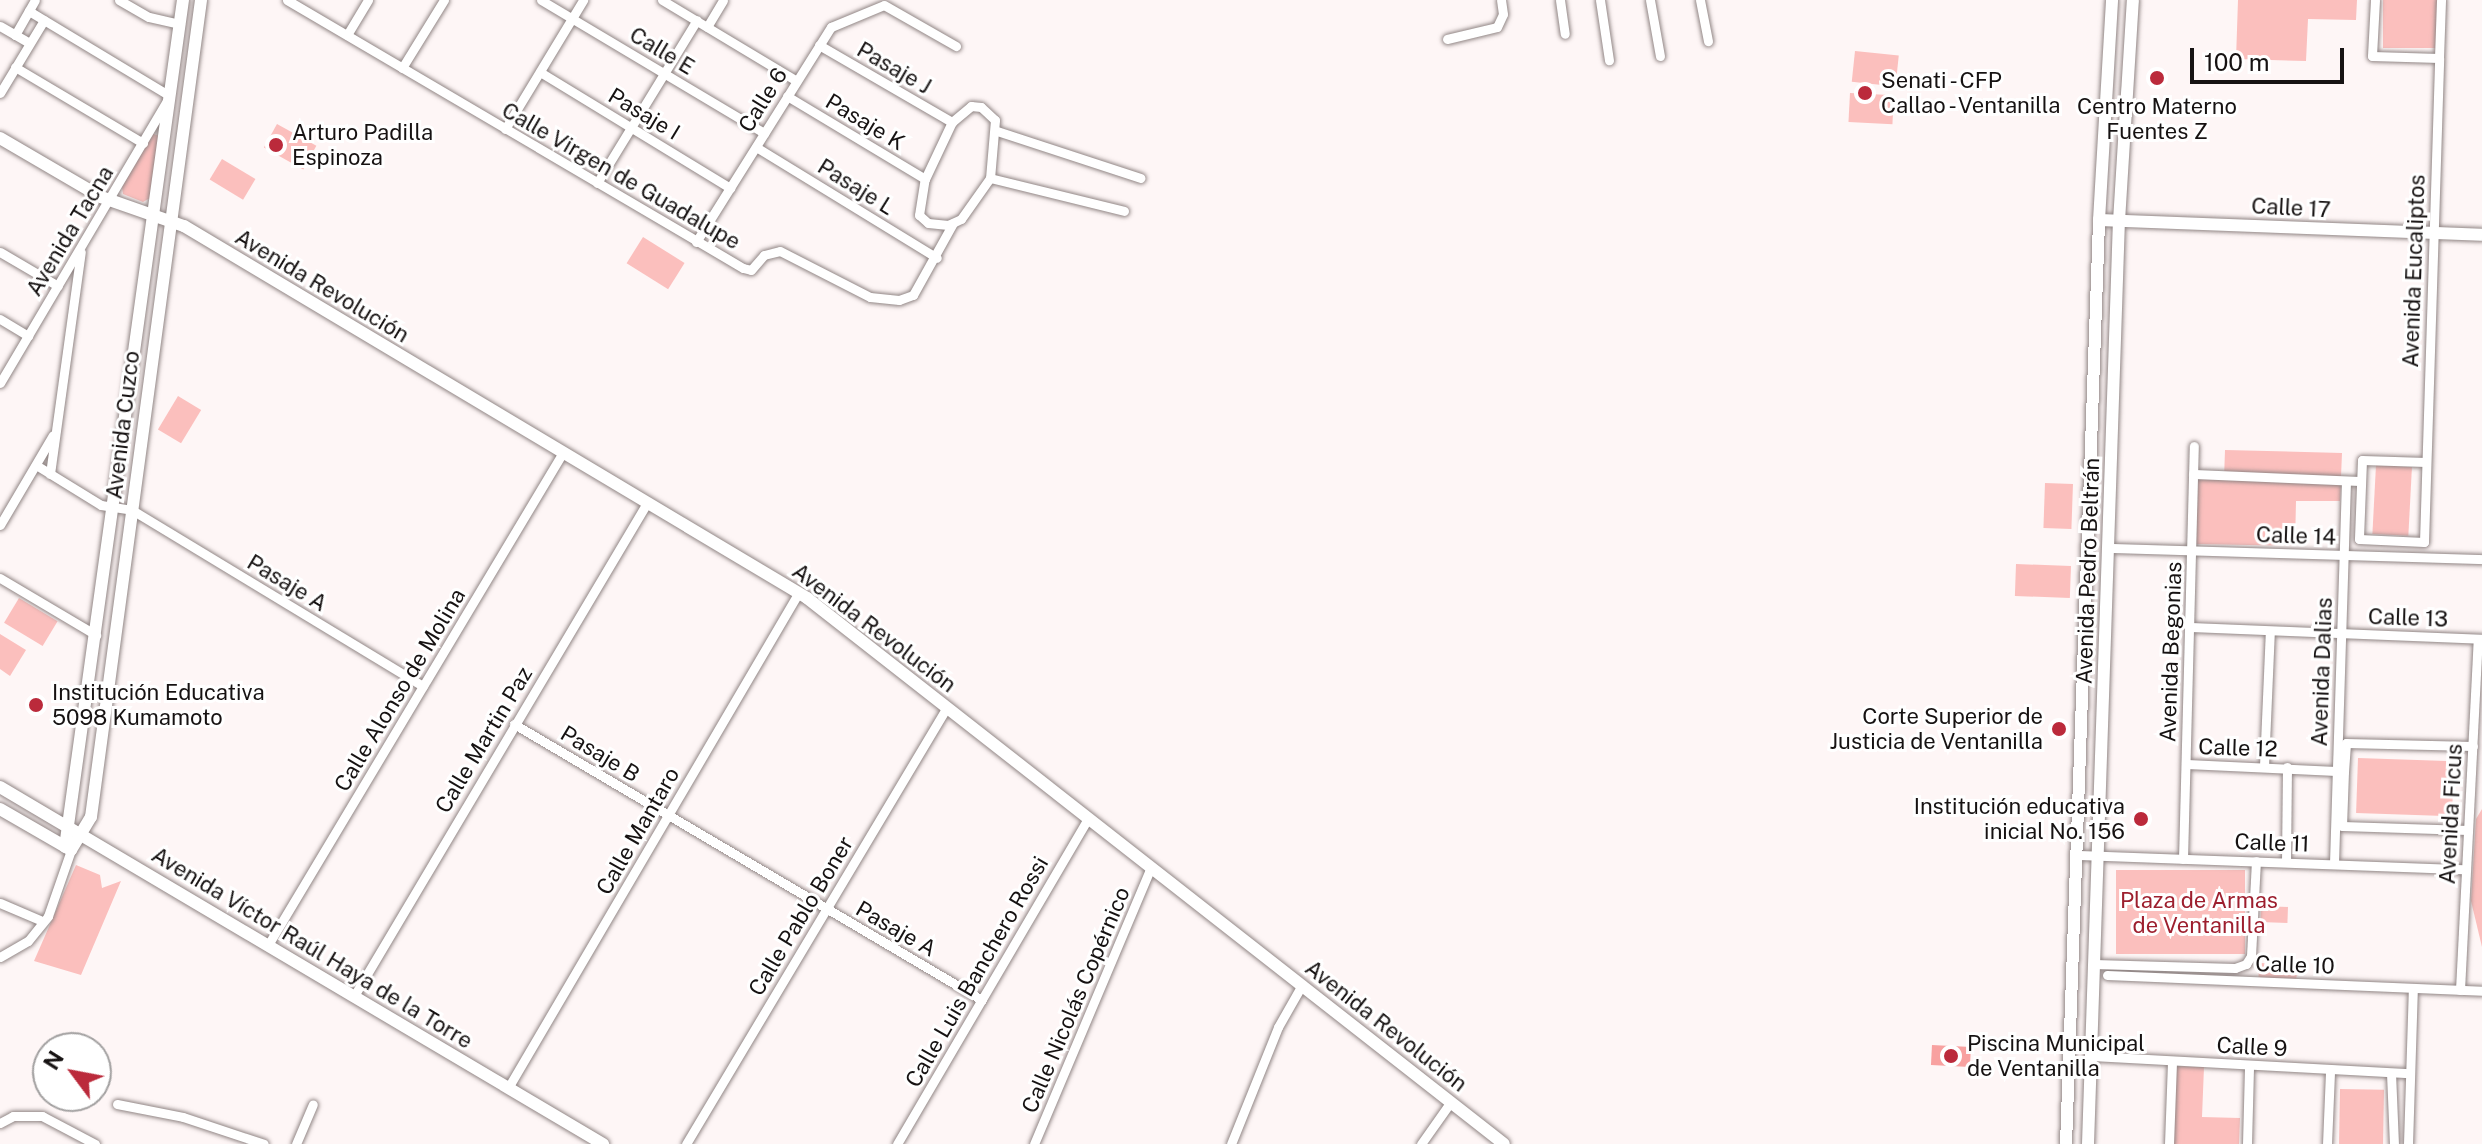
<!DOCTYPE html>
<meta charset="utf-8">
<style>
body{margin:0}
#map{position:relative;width:2482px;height:1144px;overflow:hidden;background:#fef6f6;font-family:"Public Sans",sans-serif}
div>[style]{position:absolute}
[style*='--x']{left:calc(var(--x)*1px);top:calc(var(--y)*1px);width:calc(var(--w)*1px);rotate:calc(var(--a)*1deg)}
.green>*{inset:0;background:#fbbfbd;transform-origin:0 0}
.water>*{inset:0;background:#f8a1a0;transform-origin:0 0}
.roads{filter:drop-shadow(0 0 2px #918685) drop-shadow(0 0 2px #918685)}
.street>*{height:9px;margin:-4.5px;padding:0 4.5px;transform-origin:4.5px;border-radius:4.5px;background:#fff}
.secondary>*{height:12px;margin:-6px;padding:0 6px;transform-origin:6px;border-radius:6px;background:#fff}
.dots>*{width:22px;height:22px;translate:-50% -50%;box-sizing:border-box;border:4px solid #fff;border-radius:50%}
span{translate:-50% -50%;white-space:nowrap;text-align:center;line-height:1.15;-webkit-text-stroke:6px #fff;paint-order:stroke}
.street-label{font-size:22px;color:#161212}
.poi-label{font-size:22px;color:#161212}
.left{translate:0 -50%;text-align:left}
.right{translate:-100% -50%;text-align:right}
.park-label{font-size:22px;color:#9d1f2e}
.north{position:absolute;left:32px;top:1032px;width:80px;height:80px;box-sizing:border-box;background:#fff;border:2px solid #a2a0a0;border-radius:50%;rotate:302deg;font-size:22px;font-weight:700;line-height:32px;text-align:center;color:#161212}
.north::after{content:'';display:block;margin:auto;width:28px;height:36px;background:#bb2a3b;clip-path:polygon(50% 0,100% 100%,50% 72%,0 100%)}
.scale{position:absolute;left:2190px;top:48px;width:154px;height:36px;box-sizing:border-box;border:4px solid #161212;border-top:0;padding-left:10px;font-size:24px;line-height:28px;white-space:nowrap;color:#161212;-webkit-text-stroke:6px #fff;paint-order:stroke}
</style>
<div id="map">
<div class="green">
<div style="clip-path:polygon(2238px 0,2357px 0,2356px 20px,2308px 19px,2306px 61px,2236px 59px)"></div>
<div style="left:2383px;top:0;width:56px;height:48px"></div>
<div style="left:1855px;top:51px;width:44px;height:31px;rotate:6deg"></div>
<div style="left:1850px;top:93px;width:44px;height:29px;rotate:3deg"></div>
<div style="left:277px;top:124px;width:45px;height:27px;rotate:29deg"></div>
<div style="clip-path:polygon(148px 132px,159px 136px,150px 198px,143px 202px,123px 194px,122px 187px)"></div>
<div style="left:222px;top:159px;width:39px;height:24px;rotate:31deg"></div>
<div style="left:643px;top:237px;width:49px;height:31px;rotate:32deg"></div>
<div style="left:178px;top:396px;width:27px;height:39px;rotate:31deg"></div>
<div style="clip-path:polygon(2225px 450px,2342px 453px,2340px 501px,2296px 501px,2295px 546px,2196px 544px,2198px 479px,2224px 479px)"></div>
<div style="left:2376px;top:465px;width:36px;height:69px;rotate:3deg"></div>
<div style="left:2045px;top:483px;width:28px;height:45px;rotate:2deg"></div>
<div style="left:2016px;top:564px;width:55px;height:32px;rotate:2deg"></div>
<div style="left:19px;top:598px;width:45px;height:29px;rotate:31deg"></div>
<div style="clip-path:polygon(0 634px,26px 650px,10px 676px,0 669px)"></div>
<div style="left:2358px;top:758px;width:96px;height:55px;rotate:2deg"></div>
<div style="clip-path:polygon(2482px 809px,2482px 947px,2471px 901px,2476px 819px)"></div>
<div style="clip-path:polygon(76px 865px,100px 875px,102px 888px,121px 881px,81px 975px,34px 961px)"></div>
<div style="left:2116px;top:870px;width:129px;height:84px"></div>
<div style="left:2261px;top:906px;width:27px;height:16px;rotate:2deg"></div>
<div style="left:2259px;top:963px;width:38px;height:19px;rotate:2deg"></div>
<div style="clip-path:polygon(2176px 1066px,2204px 1067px,2202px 1117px,2240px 1118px,2239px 1144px,2173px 1144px)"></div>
<div style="left:2340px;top:1089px;width:44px;height:55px;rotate:1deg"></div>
</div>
<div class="water">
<div style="left:1932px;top:1045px;width:39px;height:20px;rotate:3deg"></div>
</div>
<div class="roads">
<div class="street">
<div style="--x:119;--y:0;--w:34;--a:30"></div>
<div style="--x:149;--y:17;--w:32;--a:13"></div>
<div style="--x:287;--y:0;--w:529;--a:30.44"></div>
<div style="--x:743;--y:268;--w:8;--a:14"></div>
<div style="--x:751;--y:270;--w:20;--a:-49"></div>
<div style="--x:764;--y:255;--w:16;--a:-14"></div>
<div style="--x:780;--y:251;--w:101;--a:27.1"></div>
<div style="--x:870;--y:297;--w:29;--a:6"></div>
<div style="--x:899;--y:300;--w:15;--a:-20"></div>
<div style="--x:913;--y:295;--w:82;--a:-60.9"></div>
<div style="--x:541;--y:0;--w:260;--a:30.8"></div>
<div style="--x:662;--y:0;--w:157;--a:31"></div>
<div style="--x:1560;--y:0;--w:34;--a:82"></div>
<div style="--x:1600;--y:0;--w:61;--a:81.5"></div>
<div style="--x:1650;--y:0;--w:57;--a:79.9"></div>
<div style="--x:1700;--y:0;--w:42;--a:79"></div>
<div style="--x:2375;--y:0;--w:56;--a:93.1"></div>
<div style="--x:2372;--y:56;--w:67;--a:1.7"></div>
<div style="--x:0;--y:26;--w:34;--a:30"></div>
<div style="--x:707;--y:27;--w:31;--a:-59"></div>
<div style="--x:15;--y:35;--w:40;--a:-60.3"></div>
<div style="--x:347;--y:35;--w:41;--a:-59"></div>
<div style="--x:1447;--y:39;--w:51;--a:-13.5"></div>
<div style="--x:1497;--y:27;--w:14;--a:-65"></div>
<div style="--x:1503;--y:14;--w:14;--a:-98"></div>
<div style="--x:819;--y:45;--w:154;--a:30.1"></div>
<div style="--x:15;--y:67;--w:149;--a:30.7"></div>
<div style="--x:402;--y:68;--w:80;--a:-58.3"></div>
<div style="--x:540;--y:72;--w:223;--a:31.4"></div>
<div style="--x:0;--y:93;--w:85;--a:-58.9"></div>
<div style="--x:787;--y:96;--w:161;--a:31"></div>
<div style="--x:971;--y:106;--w:10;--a:6"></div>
<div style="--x:981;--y:107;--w:19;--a:43"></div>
<div style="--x:995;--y:120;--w:58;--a:94.9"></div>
<div style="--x:990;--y:178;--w:50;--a:125.3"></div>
<div style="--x:961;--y:219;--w:14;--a:155"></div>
<div style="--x:948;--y:225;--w:20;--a:-174"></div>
<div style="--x:928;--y:223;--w:12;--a:-138"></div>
<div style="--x:919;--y:215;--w:36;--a:-81"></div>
<div style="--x:925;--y:179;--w:63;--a:-64.7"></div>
<div style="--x:952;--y:122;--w:25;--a:-40"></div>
<div style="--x:505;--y:129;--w:151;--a:-58.8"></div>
<div style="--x:997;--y:131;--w:151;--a:18.1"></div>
<div style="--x:756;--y:147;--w:212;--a:31.5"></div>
<div style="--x:990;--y:178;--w:138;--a:13.8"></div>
<div style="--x:597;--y:183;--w:191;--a:-58.5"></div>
<div style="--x:696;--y:242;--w:254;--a:-57.9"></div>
<div style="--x:831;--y:27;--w:57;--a:-22.5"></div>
<div style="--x:884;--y:5;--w:83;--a:29.7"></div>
<div style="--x:0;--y:252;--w:67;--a:30.4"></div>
<div style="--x:0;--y:319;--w:33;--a:31"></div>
<div style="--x:0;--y:383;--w:334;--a:-59.4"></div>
<div style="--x:170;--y:96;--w:165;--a:-148.9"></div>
<div style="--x:2426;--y:462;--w:64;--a:-178.2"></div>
<div style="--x:2362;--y:460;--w:79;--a:92.2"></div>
<div style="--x:2359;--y:539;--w:65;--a:2.6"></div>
<div style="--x:2424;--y:542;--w:484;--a:-88.2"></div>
<div style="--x:2439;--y:58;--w:58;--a:-88"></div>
<div style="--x:36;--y:465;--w:76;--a:31.6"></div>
<div style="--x:101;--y:505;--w:31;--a:9"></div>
<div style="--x:132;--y:510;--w:340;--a:31.2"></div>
<div style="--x:50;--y:474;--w:224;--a:-82.1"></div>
<div style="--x:2193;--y:474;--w:168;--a:2.4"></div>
<div style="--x:0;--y:525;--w:104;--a:-59.5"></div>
<div style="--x:2109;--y:548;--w:373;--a:1.7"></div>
<div style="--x:0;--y:578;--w:112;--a:30.7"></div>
<div style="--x:2189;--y:627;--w:293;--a:2.3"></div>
<div style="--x:514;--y:724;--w:543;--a:30.53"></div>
<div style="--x:2186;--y:764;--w:151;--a:2.7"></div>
<div style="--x:2264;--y:766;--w:135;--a:-87.5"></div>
<div style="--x:2468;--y:830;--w:126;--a:-178.2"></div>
<div style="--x:2342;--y:826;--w:54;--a:-87.9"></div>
<div style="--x:2344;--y:772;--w:29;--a:-86"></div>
<div style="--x:2346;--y:743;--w:127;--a:1.4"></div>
<div style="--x:2077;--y:855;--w:389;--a:2.1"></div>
<div style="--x:2183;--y:859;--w:413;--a:-88.5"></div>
<div style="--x:2286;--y:862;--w:95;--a:-89.4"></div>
<div style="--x:2334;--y:863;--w:382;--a:-88.2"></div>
<div style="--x:0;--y:903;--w:43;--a:23"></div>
<div style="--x:268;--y:945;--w:572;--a:-59.09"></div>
<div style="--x:0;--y:957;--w:32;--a:-30"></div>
<div style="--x:28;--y:941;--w:32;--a:-51"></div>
<div style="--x:48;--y:916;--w:70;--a:-70.8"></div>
<div style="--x:2094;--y:964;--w:141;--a:1.6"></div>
<div style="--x:2235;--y:968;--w:12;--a:-20"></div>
<div style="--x:2246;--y:964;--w:9;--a:-58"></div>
<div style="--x:2251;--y:956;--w:95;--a:-87"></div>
<div style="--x:2107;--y:975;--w:375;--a:2.4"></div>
<div style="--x:2460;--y:990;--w:351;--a:-87.1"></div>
<div style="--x:354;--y:996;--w:573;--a:-59.28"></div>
<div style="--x:2092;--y:1056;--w:318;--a:3.1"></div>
<div style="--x:2391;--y:1073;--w:71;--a:87.6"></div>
<div style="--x:508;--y:1088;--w:575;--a:-59.6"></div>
<div style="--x:117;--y:1104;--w:67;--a:11.1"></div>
<div style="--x:183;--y:1117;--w:85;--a:18.4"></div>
<div style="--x:0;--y:1123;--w:15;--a:-28"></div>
<div style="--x:13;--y:1116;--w:29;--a:0"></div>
<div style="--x:42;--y:1116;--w:60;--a:27.8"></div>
<div style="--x:296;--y:1144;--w:43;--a:-67"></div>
<div style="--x:686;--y:1144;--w:509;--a:-59.15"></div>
<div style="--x:897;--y:1144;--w:378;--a:-59.6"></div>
<div style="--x:1034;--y:1144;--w:298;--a:-67.1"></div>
<div style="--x:1231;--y:1144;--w:126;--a:-68.1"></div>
<div style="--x:1278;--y:1027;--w:48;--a:-60.3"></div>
<div style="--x:1421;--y:1144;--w:50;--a:-54.7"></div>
<div style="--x:2169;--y:1144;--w:83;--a:-87.9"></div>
<div style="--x:2247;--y:1144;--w:79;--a:-88.5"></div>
<div style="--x:2327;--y:1144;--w:72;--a:-87.6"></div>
<div style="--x:2408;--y:1144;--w:156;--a:-88.2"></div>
</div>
<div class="secondary">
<div style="--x:0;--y:138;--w:117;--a:30.3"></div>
<div style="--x:101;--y:197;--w:88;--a:19.3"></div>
<div style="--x:184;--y:226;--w:726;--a:30.84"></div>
<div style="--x:807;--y:598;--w:885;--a:38.07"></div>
<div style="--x:2099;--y:220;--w:383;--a:2.2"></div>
<div style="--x:0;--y:787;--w:701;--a:30.63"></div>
<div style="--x:0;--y:809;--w:82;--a:30"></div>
<div style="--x:71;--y:850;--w:39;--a:-59"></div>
<div style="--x:91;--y:817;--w:824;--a:-82.33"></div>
<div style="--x:65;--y:847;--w:855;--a:-82.07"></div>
<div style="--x:2066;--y:1144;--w:925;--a:-87.95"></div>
<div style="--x:2099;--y:220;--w:220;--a:-86.6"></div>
<div style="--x:2088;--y:1144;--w:924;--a:-88.08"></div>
<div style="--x:2119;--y:221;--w:221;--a:-86.4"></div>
</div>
</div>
<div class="dots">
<div style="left:2157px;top:78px;background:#bb2a3b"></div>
<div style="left:1865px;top:93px;background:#bb2a3b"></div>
<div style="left:276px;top:145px;background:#bb2a3b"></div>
<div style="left:36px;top:705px;background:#bb2a3b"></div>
<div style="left:2059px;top:729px;background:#bb2a3b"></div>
<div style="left:2141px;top:819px;background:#bb2a3b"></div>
<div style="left:1951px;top:1056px;background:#bb2a3b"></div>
</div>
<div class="street-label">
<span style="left:662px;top:51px;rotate:31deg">Calle E</span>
<span style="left:894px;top:68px;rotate:30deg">Pasaje J</span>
<span style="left:763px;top:100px;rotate:-58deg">Calle 6</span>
<span style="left:644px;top:114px;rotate:31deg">Pasaje I</span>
<span style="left:865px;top:122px;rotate:31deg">Pasaje K</span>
<span style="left:621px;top:176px;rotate:30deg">Calle Virgen de Guadalupe</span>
<span style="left:856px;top:187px;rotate:32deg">Pasaje L</span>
<span style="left:2291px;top:208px;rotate:3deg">Calle 17</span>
<span style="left:70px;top:231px;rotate:-59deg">Avenida Tacna</span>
<span style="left:2414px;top:271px;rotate:-88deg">Avenida Eucaliptos</span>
<span style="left:322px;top:286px;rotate:31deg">Avenida Revolución</span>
<span style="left:123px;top:425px;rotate:-83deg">Avenida Cuzco</span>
<span style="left:2296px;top:536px;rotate:2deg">Calle 14</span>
<span style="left:2088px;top:571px;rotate:-88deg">Avenida Pedro Beltrán</span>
<span style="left:287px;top:583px;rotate:31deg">Pasaje A</span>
<span style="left:2408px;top:618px;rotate:2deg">Calle 13</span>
<span style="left:874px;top:628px;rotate:37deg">Avenida Revolución</span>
<span style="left:2171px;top:652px;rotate:-88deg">Avenida Begonias</span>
<span style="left:2322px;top:672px;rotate:-88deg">Avenida Dalias</span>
<span style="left:400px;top:690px;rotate:-59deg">Calle Alonso de Molina</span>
<span style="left:484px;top:740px;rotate:-59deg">Calle Martin Paz</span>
<span style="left:2238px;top:748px;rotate:2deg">Calle 12</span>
<span style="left:600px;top:754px;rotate:31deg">Pasaje B</span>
<span style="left:2451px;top:814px;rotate:-87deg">Avenida Ficus</span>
<span style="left:638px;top:831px;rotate:-60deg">Calle Mantaro</span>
<span style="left:2272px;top:843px;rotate:2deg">Calle 11</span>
<span style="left:801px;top:916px;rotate:-59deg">Calle Pablo Boner</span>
<span style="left:896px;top:929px;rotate:30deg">Pasaje A</span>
<span style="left:312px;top:948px;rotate:31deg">Avenida Víctor Raúl Haya de la Torre</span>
<span style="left:2295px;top:965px;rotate:2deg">Calle 10</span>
<span style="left:977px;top:972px;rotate:-60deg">Calle Luis Banchero Rossi</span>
<span style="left:1076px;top:1000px;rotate:-67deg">Calle Nicolás Copérnico</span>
<span style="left:1386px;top:1026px;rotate:38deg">Avenida Revolución</span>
<span style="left:2252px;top:1047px;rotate:3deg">Calle 9</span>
</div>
<div class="poi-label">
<span class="left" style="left:1881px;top:93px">Senati - CFP<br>Callao - Ventanilla</span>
<span style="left:2157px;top:119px">Centro Materno<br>Fuentes Z</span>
<span class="left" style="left:292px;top:145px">Arturo Padilla<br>Espinoza</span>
<span class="left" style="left:52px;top:705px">Institución Educativa<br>5098 Kumamoto</span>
<span class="right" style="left:2043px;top:729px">Corte Superior de<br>Justicia de Ventanilla</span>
<span class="right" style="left:2125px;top:819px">Institución educativa<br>inicial No. 156</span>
<span class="left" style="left:1967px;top:1056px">Piscina Municipal<br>de Ventanilla</span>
</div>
<div class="park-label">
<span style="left:2199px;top:913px">Plaza de Armas<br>de Ventanilla</span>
</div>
<div class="north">N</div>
<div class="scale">100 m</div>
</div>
